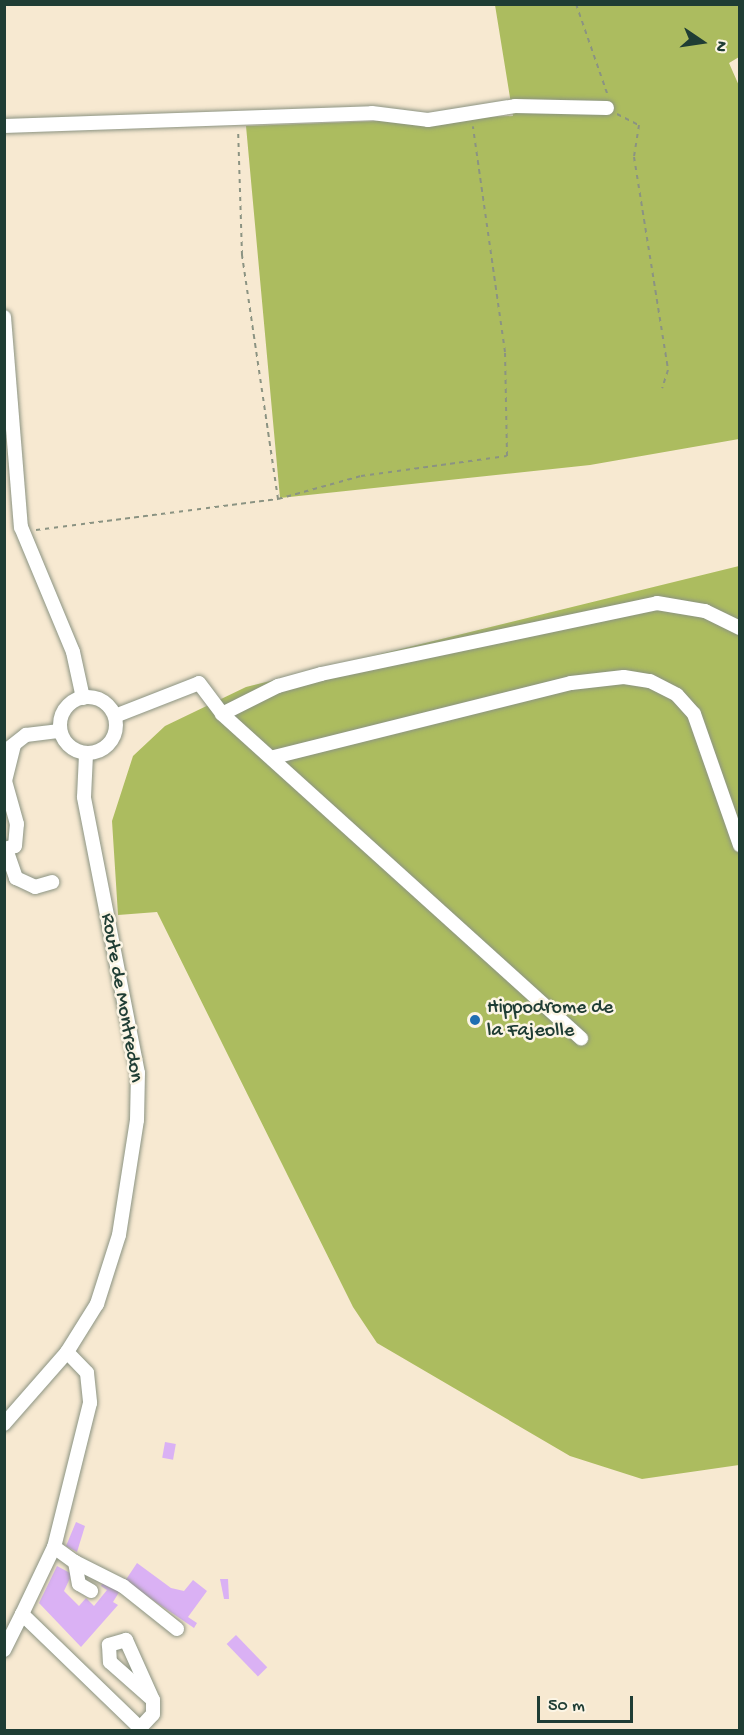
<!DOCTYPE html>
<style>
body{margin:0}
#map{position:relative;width:744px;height:1735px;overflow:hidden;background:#f7e9d1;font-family:"Gochi Hand",sans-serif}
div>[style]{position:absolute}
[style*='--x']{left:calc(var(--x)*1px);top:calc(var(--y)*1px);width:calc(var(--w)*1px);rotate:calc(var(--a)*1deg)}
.green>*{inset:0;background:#acbc5f}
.building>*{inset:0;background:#dab1f4;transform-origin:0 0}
.path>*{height:2px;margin-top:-1px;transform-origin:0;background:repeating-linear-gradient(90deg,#8b9382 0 4.5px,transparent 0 9px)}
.roads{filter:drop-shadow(0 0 2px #8b9382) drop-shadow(0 0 2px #8b9382)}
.minor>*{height:14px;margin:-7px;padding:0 7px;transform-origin:7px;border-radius:7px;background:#fff}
.minor>.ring{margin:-7px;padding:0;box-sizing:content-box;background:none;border:14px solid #fff;border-radius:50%}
.dots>*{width:16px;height:16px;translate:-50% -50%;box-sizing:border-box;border:3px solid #fcf5e5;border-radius:50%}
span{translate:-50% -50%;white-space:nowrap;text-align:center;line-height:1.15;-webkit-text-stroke:5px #fcf5e5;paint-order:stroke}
.street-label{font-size:20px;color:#1f3d34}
.poi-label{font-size:20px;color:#1f3d34}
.left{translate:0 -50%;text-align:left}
.frame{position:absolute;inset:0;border:6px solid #1f3d34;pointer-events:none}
.north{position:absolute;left:672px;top:12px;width:60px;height:60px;-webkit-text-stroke:4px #fcf5e5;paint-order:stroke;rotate:103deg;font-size:16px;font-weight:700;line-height:24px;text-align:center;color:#1f3d34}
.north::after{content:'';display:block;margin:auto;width:21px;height:27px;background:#1f3d34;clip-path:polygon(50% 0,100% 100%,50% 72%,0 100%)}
.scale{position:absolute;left:537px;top:1696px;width:96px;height:27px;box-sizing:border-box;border:3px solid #1f3d34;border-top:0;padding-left:8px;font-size:18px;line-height:21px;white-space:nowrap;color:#1f3d34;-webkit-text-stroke:4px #fcf5e5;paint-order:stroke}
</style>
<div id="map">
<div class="green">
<div style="clip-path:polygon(495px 5px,739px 5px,739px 57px,729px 63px,740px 88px,739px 439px,590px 465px,280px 498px,246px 126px,513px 116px)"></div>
<div style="clip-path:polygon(739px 566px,739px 1465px,642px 1479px,570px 1456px,377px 1343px,353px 1307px,157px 912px,118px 915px,112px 821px,133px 756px,165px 726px,246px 687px)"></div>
</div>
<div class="building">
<div style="left:165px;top:1442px;width:11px;height:16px;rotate:10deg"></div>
<div style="clip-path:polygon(76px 1522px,85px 1526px,77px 1552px,66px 1546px)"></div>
<div style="clip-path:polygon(137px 1563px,171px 1588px,184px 1591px,193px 1580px,207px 1591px,188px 1617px,197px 1623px,194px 1628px,125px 1581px)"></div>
<div style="clip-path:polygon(57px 1566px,72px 1574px,64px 1591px,79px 1606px,86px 1598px,94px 1606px,107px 1590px,101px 1586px,104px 1580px,121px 1589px,113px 1602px,118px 1605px,81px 1647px,39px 1603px)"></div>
<div style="clip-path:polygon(220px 1579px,228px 1579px,229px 1599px,224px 1599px)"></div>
<div style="left:236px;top:1635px;width:45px;height:13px;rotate:46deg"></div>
</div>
<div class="path">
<div style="--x:576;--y:4;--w:97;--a:70.8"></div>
<div style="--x:617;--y:114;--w:25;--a:27"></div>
<div style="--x:639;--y:125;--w:32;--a:99"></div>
<div style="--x:634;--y:157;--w:216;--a:80.9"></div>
<div style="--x:668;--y:370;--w:19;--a:108"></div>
<div style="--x:278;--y:499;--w:86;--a:-15.5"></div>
<div style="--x:361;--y:476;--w:147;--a:-7.8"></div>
<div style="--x:507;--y:456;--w:104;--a:-91.1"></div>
<div style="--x:505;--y:352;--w:228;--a:-98.1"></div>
<div style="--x:36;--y:530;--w:244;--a:-7.3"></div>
<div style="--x:278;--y:499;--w:247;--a:-98.4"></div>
<div style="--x:242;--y:255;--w:125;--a:-91.8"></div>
</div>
<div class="roads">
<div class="minor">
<div style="--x:4;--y:126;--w:368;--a:-2"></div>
<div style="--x:372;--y:113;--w:56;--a:7.1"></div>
<div style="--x:428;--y:120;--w:88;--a:-9.1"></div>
<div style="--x:515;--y:106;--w:92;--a:1.2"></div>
<div style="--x:4;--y:317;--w:211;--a:85.4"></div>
<div style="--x:21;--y:527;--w:135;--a:67.4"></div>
<div style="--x:73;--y:652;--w:47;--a:77.7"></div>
<div class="ring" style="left:60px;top:697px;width:42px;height:42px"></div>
<div style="--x:222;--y:714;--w:484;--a:42.1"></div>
<div style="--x:115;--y:716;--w:90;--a:-21.4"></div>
<div style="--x:199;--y:683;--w:39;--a:53"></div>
<div style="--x:222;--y:714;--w:63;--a:-26.6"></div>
<div style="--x:278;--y:686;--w:45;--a:-15.6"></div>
<div style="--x:321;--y:674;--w:343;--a:-11.9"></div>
<div style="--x:657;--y:603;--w:49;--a:9.5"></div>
<div style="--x:705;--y:611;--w:39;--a:26"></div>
<div style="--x:8;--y:749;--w:23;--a:-38"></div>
<div style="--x:26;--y:735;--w:34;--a:-7"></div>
<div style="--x:274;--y:757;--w:306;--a:-14"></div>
<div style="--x:571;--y:683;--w:53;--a:-6.5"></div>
<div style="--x:624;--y:677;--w:26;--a:9"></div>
<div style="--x:650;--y:681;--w:30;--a:27"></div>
<div style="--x:677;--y:695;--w:25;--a:48"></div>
<div style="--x:694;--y:714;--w:139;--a:70.7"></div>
<div style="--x:4;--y:849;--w:11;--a:-15"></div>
<div style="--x:15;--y:846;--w:22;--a:-85"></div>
<div style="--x:17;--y:824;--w:45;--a:-105.6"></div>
<div style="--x:5;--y:781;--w:36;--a:-76"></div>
<div style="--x:6;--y:849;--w:31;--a:71"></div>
<div style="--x:16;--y:878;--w:21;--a:25"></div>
<div style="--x:35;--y:887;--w:18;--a:-16"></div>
<div style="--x:67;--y:1352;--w:29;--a:46"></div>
<div style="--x:87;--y:1373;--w:30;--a:84"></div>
<div style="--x:90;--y:1403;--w:148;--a:104"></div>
<div style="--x:54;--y:1547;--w:74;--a:115.5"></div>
<div style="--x:22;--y:1614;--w:164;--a:44"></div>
<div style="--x:140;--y:1728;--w:19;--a:-47"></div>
<div style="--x:153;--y:1714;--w:14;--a:-90"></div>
<div style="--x:153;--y:1700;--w:66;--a:-114.2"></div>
<div style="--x:126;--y:1640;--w:18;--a:164"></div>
<div style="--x:109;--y:1645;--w:17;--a:87"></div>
<div style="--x:110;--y:1662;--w:57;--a:41.5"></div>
<div style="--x:4;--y:1424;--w:96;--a:-48.8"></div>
<div style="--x:67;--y:1352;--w:57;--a:-58"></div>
<div style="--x:97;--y:1304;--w:72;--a:-72.3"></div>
<div style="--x:119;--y:1235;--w:116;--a:-81.1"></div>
<div style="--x:137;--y:1120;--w:47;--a:-88.8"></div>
<div style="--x:138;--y:1073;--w:281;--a:-101.1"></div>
<div style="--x:84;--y:797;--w:43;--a:-87.3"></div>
<div style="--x:54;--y:1547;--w:26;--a:36"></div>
<div style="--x:75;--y:1562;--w:22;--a:80"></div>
<div style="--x:79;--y:1584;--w:14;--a:30"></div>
<div style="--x:75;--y:1562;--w:54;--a:26.6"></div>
<div style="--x:123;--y:1586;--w:69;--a:38.5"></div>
<div style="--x:4;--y:1650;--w:40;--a:-63.4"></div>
</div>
</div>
<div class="dots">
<div style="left:475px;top:1020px;background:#1f6fb2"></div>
</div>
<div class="street-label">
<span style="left:121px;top:998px;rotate:80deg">Route de Montredon</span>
</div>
<div class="poi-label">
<span class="left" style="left:487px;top:1020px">Hippodrome de<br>la Fajeolle</span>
</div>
<div class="frame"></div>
<div class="north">N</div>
<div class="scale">50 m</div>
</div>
